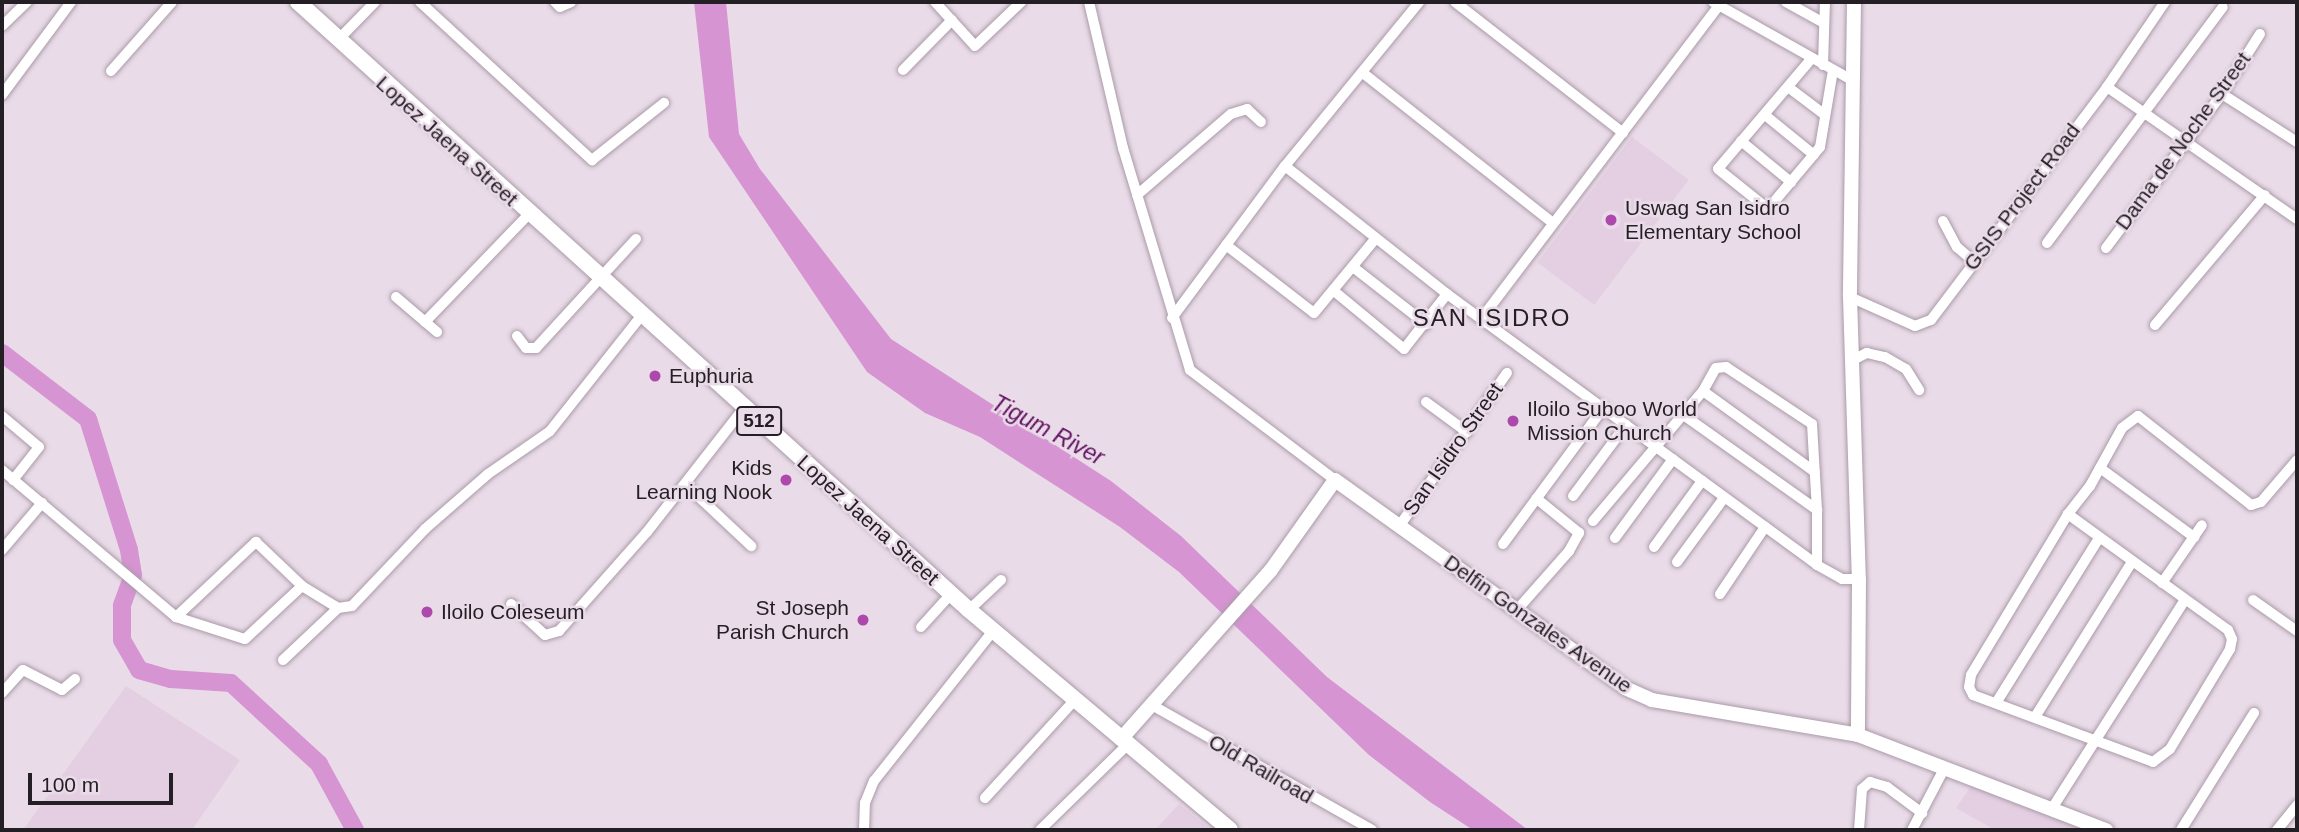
<!DOCTYPE html>
<style>
body{margin:0}
#map{position:relative;width:2299px;height:832px;overflow:hidden;background:#eadbe8;font-family:Helvetica,sans-serif}
div>[style]{position:absolute}
[style*='--x']{left:calc(var(--x)*1px);top:calc(var(--y)*1px);width:calc(var(--w)*1px);rotate:calc(var(--a)*1deg)}
.built>*{inset:0;background:#e4cfe2;transform-origin:0 0}
.water>*{inset:0;background:#d694d3}
.river>*{height:18px;margin:-9px;padding:0 9px;transform-origin:9px;border-radius:9px;background:#d694d3}
.roads{filter:drop-shadow(0 0 2px #a99ba8) drop-shadow(0 0 2px #a99ba8)}
.street>*{height:10px;margin:-5px;padding:0 5px;transform-origin:5px;border-radius:5px;background:#fff}
.secondary>*{height:14px;margin:-7px;padding:0 7px;transform-origin:7px;border-radius:7px;background:#fff}
.primary>*{height:16px;margin:-8px;padding:0 8px;transform-origin:8px;border-radius:8px;background:#fff}
.dots>*{width:19px;height:19px;translate:-50% -50%;box-sizing:border-box;border:4px solid #eadbe8;border-radius:50%}
span{translate:-50% -50%;white-space:nowrap;text-align:center;line-height:1.15;-webkit-text-stroke:5px #eadbe8;paint-order:stroke}
.shield-label span{padding:2px 5px;background:#eadbe8;border:2px solid;border-radius:5px;-webkit-text-stroke-width:0}
.shield-label{font-size:19px;color:#241f24;font-weight:700}
.street-label{font-size:21px;color:#241f24}
.poi-label{font-size:21px;color:#241f24}
.left{translate:0 -50%;text-align:left}
.right{translate:-100% -50%;text-align:right}
.water-label{font-size:23px;color:#611261;font-style:italic}
.quarter-label{font-size:24px;color:#241f24;letter-spacing:2px}
.frame{position:absolute;inset:0;border:4px solid #241f24;pointer-events:none}
.scale{position:absolute;left:28px;top:773px;width:145px;height:32px;box-sizing:border-box;border:4px solid #241f24;border-top:0;padding-left:9px;font-size:21px;line-height:24px;white-space:nowrap;color:#241f24;-webkit-text-stroke:5px #eadbe8;paint-order:stroke}
</style>
<div id="map">
<div class="built">
<div style="left:1632px;top:137px;width:71px;height:157px;rotate:37deg"></div>
<div style="clip-path:polygon(126px 686px,240px 760px,192px 830px,23px 830px)"></div>
<div style="clip-path:polygon(1974px 782px,2093px 830px,1995px 830px,1956px 808px)"></div>
<div style="clip-path:polygon(1179px 804px,1211px 830px,1155px 830px)"></div>
</div>
<div class="water">
<div style="clip-path:polygon(694px 2px,726px 2px,739px 134px,760px 169px,891px 339px,1111px 481px,1181px 536px,1327px 677px,1528px 830px,1473px 830px,1430px 802px,1369px 755px,1179px 572px,1120px 527px,980px 437px,925px 413px,867px 372px,709px 137px)"></div>
</div>
<div class="river">
<div style="--x:2;--y:353;--w:108;--a:37.5"></div>
<div style="--x:88;--y:419;--w:137;--a:72.6"></div>
<div style="--x:129;--y:550;--w:25;--a:81"></div>
<div style="--x:133;--y:575;--w:33;--a:110"></div>
<div style="--x:122;--y:606;--w:34;--a:90"></div>
<div style="--x:122;--y:640;--w:34;--a:60"></div>
<div style="--x:139;--y:670;--w:33;--a:16"></div>
<div style="--x:171;--y:679;--w:60;--a:3.8"></div>
<div style="--x:231;--y:683;--w:120;--a:42.6"></div>
<div style="--x:319;--y:764;--w:75;--a:61.4"></div>
</div>
<div class="roads">
<div class="street">
<div style="--x:420;--y:2;--w:234;--a:42.6"></div>
<div style="--x:592;--y:160;--w:92;--a:-38.4"></div>
<div style="--x:555;--y:2;--w:7;--a:45"></div>
<div style="--x:560;--y:7;--w:12;--a:-24"></div>
<div style="--x:935;--y:2;--w:59;--a:47.7"></div>
<div style="--x:975;--y:46;--w:64;--a:-43.7"></div>
<div style="--x:1089;--y:2;--w:150;--a:76.9"></div>
<div style="--x:1123;--y:148;--w:232;--a:73.2"></div>
<div style="--x:1190;--y:370;--w:182;--a:37.2"></div>
<div style="--x:1455;--y:2;--w:213;--a:37.9"></div>
<div style="--x:1713;--y:2;--w:162;--a:29.3"></div>
<div style="--x:1786;--y:2;--w:43;--a:28.9"></div>
<div style="--x:2;--y:26;--w:35;--a:-44"></div>
<div style="--x:338;--y:40;--w:53;--a:-45.8"></div>
<div style="--x:1812;--y:58;--w:145;--a:130.3"></div>
<div style="--x:1718;--y:169;--w:64;--a:38.7"></div>
<div style="--x:1768;--y:209;--w:81;--a:-50"></div>
<div style="--x:1820;--y:147;--w:78;--a:-80.4"></div>
<div style="--x:1823;--y:65;--w:63;--a:-88.2"></div>
<div style="--x:903;--y:70;--w:70;--a:-45.6"></div>
<div style="--x:111;--y:71;--w:92;--a:-48.5"></div>
<div style="--x:1363;--y:73;--w:242;--a:38.3"></div>
<div style="--x:1788;--y:87;--w:46;--a:37.1"></div>
<div style="--x:2107;--y:87;--w:231;--a:34.8"></div>
<div style="--x:2222;--y:94;--w:89;--a:32.6"></div>
<div style="--x:2;--y:95;--w:116;--a:-53.4"></div>
<div style="--x:1765;--y:115;--w:63;--a:39.2"></div>
<div style="--x:1741;--y:141;--w:65;--a:39.4"></div>
<div style="--x:1285;--y:166;--w:206;--a:38.3"></div>
<div style="--x:1447;--y:294;--w:459;--a:36.2"></div>
<div style="--x:1817;--y:565;--w:29;--a:29"></div>
<div style="--x:1842;--y:579;--w:17;--a:0"></div>
<div style="--x:1137;--y:195;--w:124;--a:-40.8"></div>
<div style="--x:1231;--y:114;--w:17;--a:-17"></div>
<div style="--x:1247;--y:109;--w:19;--a:43"></div>
<div style="--x:1943;--y:221;--w:30;--a:62"></div>
<div style="--x:1957;--y:247;--w:21;--a:41"></div>
<div style="--x:2047;--y:243;--w:294;--a:-53.3"></div>
<div style="--x:1226;--y:245;--w:111;--a:37.7"></div>
<div style="--x:1314;--y:313;--w:97;--a:-50.4"></div>
<div style="--x:2106;--y:248;--w:193;--a:-53"></div>
<div style="--x:2222;--y:94;--w:71;--a:-57.7"></div>
<div style="--x:1353;--y:267;--w:93;--a:38"></div>
<div style="--x:1334;--y:291;--w:91;--a:39.6"></div>
<div style="--x:1404;--y:349;--w:70;--a:-52"></div>
<div style="--x:396;--y:297;--w:54;--a:40.5"></div>
<div style="--x:1850;--y:297;--w:71;--a:24"></div>
<div style="--x:1915;--y:326;--w:17;--a:-21"></div>
<div style="--x:1931;--y:320;--w:292;--a:-52.9"></div>
<div style="--x:2107;--y:87;--w:103;--a:-55.7"></div>
<div style="--x:1172;--y:318;--w:189;--a:-53.4"></div>
<div style="--x:1285;--y:166;--w:212;--a:-50.7"></div>
<div style="--x:1481;--y:319;--w:393;--a:-52.8"></div>
<div style="--x:425;--y:322;--w:149;--a:-46.1"></div>
<div style="--x:2155;--y:325;--w:170;--a:-49.8"></div>
<div style="--x:517;--y:336;--w:15;--a:53"></div>
<div style="--x:526;--y:348;--w:10;--a:0"></div>
<div style="--x:536;--y:348;--w:148;--a:-47.5"></div>
<div style="--x:1851;--y:361;--w:18;--a:-27"></div>
<div style="--x:1867;--y:353;--w:18;--a:13"></div>
<div style="--x:1885;--y:357;--w:24;--a:30"></div>
<div style="--x:1906;--y:369;--w:25;--a:58"></div>
<div style="--x:1703;--y:391;--w:26;--a:-61"></div>
<div style="--x:1716;--y:368;--w:10;--a:-6"></div>
<div style="--x:1726;--y:367;--w:103;--a:33.5"></div>
<div style="--x:1812;--y:424;--w:86;--a:86.7"></div>
<div style="--x:1426;--y:402;--w:51;--a:36.2"></div>
<div style="--x:1682;--y:414;--w:166;--a:35.4"></div>
<div style="--x:1817;--y:510;--w:55;--a:90"></div>
<div style="--x:2;--y:416;--w:48;--a:40"></div>
<div style="--x:39;--y:447;--w:42;--a:128.2"></div>
<div style="--x:2100;--y:468;--w:117;--a:36.3"></div>
<div style="--x:2;--y:470;--w:228;--a:40.2"></div>
<div style="--x:176;--y:617;--w:72;--a:17.7"></div>
<div style="--x:245;--y:639;--w:78;--a:-42.9"></div>
<div style="--x:685;--y:484;--w:91;--a:43.2"></div>
<div style="--x:1573;--y:496;--w:89;--a:-53.3"></div>
<div style="--x:2068;--y:514;--w:188;--a:121.1"></div>
<div style="--x:1971;--y:675;--w:12;--a:99"></div>
<div style="--x:1969;--y:687;--w:9;--a:63"></div>
<div style="--x:1973;--y:695;--w:192;--a:20.4"></div>
<div style="--x:2153;--y:762;--w:21;--a:-37"></div>
<div style="--x:2170;--y:749;--w:117;--a:-59"></div>
<div style="--x:2230;--y:649;--w:10;--a:-79"></div>
<div style="--x:2232;--y:639;--w:10;--a:-114"></div>
<div style="--x:2228;--y:630;--w:198;--a:-144.1"></div>
<div style="--x:2068;--y:514;--w:36;--a:-52"></div>
<div style="--x:2090;--y:486;--w:66;--a:-61.1"></div>
<div style="--x:2122;--y:428;--w:20;--a:-37"></div>
<div style="--x:2138;--y:416;--w:144;--a:38.2"></div>
<div style="--x:2251;--y:505;--w:10;--a:-17"></div>
<div style="--x:2261;--y:502;--w:55;--a:-49.4"></div>
<div style="--x:1593;--y:521;--w:170;--a:-49.8"></div>
<div style="--x:1703;--y:391;--w:138;--a:35.9"></div>
<div style="--x:1400;--y:525;--w:186;--a:-54.9"></div>
<div style="--x:1615;--y:538;--w:98;--a:-53.7"></div>
<div style="--x:1503;--y:544;--w:170;--a:-53.6"></div>
<div style="--x:1654;--y:547;--w:82;--a:-54"></div>
<div style="--x:2;--y:550;--w:62;--a:-49.6"></div>
<div style="--x:1677;--y:562;--w:79;--a:-53.7"></div>
<div style="--x:2162;--y:583;--w:70;--a:-55.4"></div>
<div style="--x:1720;--y:594;--w:81;--a:-56.1"></div>
<div style="--x:2253;--y:600;--w:54;--a:35.2"></div>
<div style="--x:511;--y:604;--w:46;--a:42.4"></div>
<div style="--x:545;--y:635;--w:15;--a:-16"></div>
<div style="--x:559;--y:631;--w:132;--a:-48.4"></div>
<div style="--x:647;--y:532;--w:157;--a:-52"></div>
<div style="--x:969;--y:610;--w:44;--a:-43.2"></div>
<div style="--x:1516;--y:611;--w:80;--a:-48.5"></div>
<div style="--x:1569;--y:551;--w:21;--a:-61"></div>
<div style="--x:1579;--y:533;--w:55;--a:-140.9"></div>
<div style="--x:176;--y:617;--w:110;--a:-43.2"></div>
<div style="--x:256;--y:542;--w:64;--a:43.7"></div>
<div style="--x:302;--y:586;--w:42;--a:31.4"></div>
<div style="--x:338;--y:608;--w:14;--a:-8"></div>
<div style="--x:352;--y:606;--w:106;--a:-46.5"></div>
<div style="--x:425;--y:529;--w:84;--a:-41.1"></div>
<div style="--x:488;--y:474;--w:75;--a:-34.7"></div>
<div style="--x:550;--y:431;--w:148;--a:-51.6"></div>
<div style="--x:921;--y:627;--w:45;--a:-47.7"></div>
<div style="--x:283;--y:660;--w:76;--a:-43.4"></div>
<div style="--x:2;--y:693;--w:31;--a:-48"></div>
<div style="--x:23;--y:670;--w:44;--a:27.1"></div>
<div style="--x:62;--y:690;--w:17;--a:-40"></div>
<div style="--x:1996;--y:703;--w:195;--a:-58"></div>
<div style="--x:1152;--y:705;--w:253;--a:29.6"></div>
<div style="--x:2035;--y:717;--w:183;--a:-58"></div>
<div style="--x:985;--y:798;--w:132;--a:-47.5"></div>
<div style="--x:2051;--y:810;--w:249;--a:-57.5"></div>
<div style="--x:864;--y:830;--w:27;--a:-88"></div>
<div style="--x:865;--y:803;--w:24;--a:-68"></div>
<div style="--x:874;--y:781;--w:191;--a:-51.6"></div>
<div style="--x:1040;--y:830;--w:123;--a:-44.3"></div>
<div style="--x:1859;--y:830;--w:41;--a:-85.8"></div>
<div style="--x:1862;--y:789;--w:11;--a:-41"></div>
<div style="--x:1870;--y:782;--w:18;--a:16"></div>
<div style="--x:1887;--y:787;--w:44;--a:36.6"></div>
<div style="--x:1912;--y:830;--w:69;--a:-62.3"></div>
<div style="--x:2181;--y:830;--w:138;--a:-58"></div>
<div style="--x:2277;--y:830;--w:32;--a:-51"></div>
</div>
<div class="secondary">
<div style="--x:1854;--y:2;--w:295;--a:90.8"></div>
<div style="--x:1850;--y:297;--w:282;--a:88.2"></div>
<div style="--x:1859;--y:579;--w:156;--a:90.4"></div>
<div style="--x:1121;--y:739;--w:226;--a:-48.4"></div>
<div style="--x:1271;--y:570;--w:110;--a:-54.6"></div>
<div style="--x:1335;--y:480;--w:357;--a:35.6"></div>
<div style="--x:1625;--y:688;--w:30;--a:24"></div>
<div style="--x:1652;--y:700;--w:209;--a:9.6"></div>
<div style="--x:1858;--y:735;--w:266;--a:21"></div>
</div>
<div class="primary">
<div style="--x:298;--y:2;--w:905;--a:42.18"></div>
<div style="--x:969;--y:610;--w:341;--a:40.1"></div>
</div>
</div>
<div class="dots">
<div style="left:1611px;top:220px;background:#ad48ac"></div>
<div style="left:655px;top:376px;background:#ad48ac"></div>
<div style="left:1513px;top:421px;background:#ad48ac"></div>
<div style="left:786px;top:480px;background:#ad48ac"></div>
<div style="left:427px;top:612px;background:#ad48ac"></div>
<div style="left:863px;top:620px;background:#ad48ac"></div>
</div>
<div class="shield-label">
<span style="left:759px;top:421px">512</span>
</div>
<div class="street-label">
<span style="left:447px;top:141px;rotate:42deg">Lopez Jaena Street</span>
<span style="left:2183px;top:141px;rotate:-54deg">Dama de Noche Street</span>
<span style="left:2022px;top:197px;rotate:-53deg">GSIS Project Road</span>
<span style="left:1453px;top:449px;rotate:-55deg">San Isidro Street</span>
<span style="left:868px;top:520px;rotate:42deg">Lopez Jaena Street</span>
<span style="left:1538px;top:624px;rotate:35deg">Delfin Gonzales Avenue</span>
<span style="left:1261px;top:769px;rotate:30deg">Old Railroad</span>
</div>
<div class="poi-label">
<span class="left" style="left:1625px;top:220px">Uswag San Isidro<br>Elementary School</span>
<span class="left" style="left:669px;top:376px">Euphuria</span>
<span class="left" style="left:1527px;top:421px">Iloilo Suboo World<br>Mission Church</span>
<span class="right" style="left:772px;top:480px">Kids<br>Learning Nook</span>
<span class="right" style="left:849px;top:620px">St Joseph<br>Parish Church</span>
<span class="left" style="left:441px;top:612px">Iloilo Coleseum</span>
</div>
<div class="water-label">
<span style="left:1048px;top:430px;rotate:28deg">Tigum River</span>
</div>
<div class="quarter-label">
<span style="left:1492px;top:318px">SAN ISIDRO</span>
</div>
<div class="frame"></div>
<div class="scale">100 m</div>
</div>
